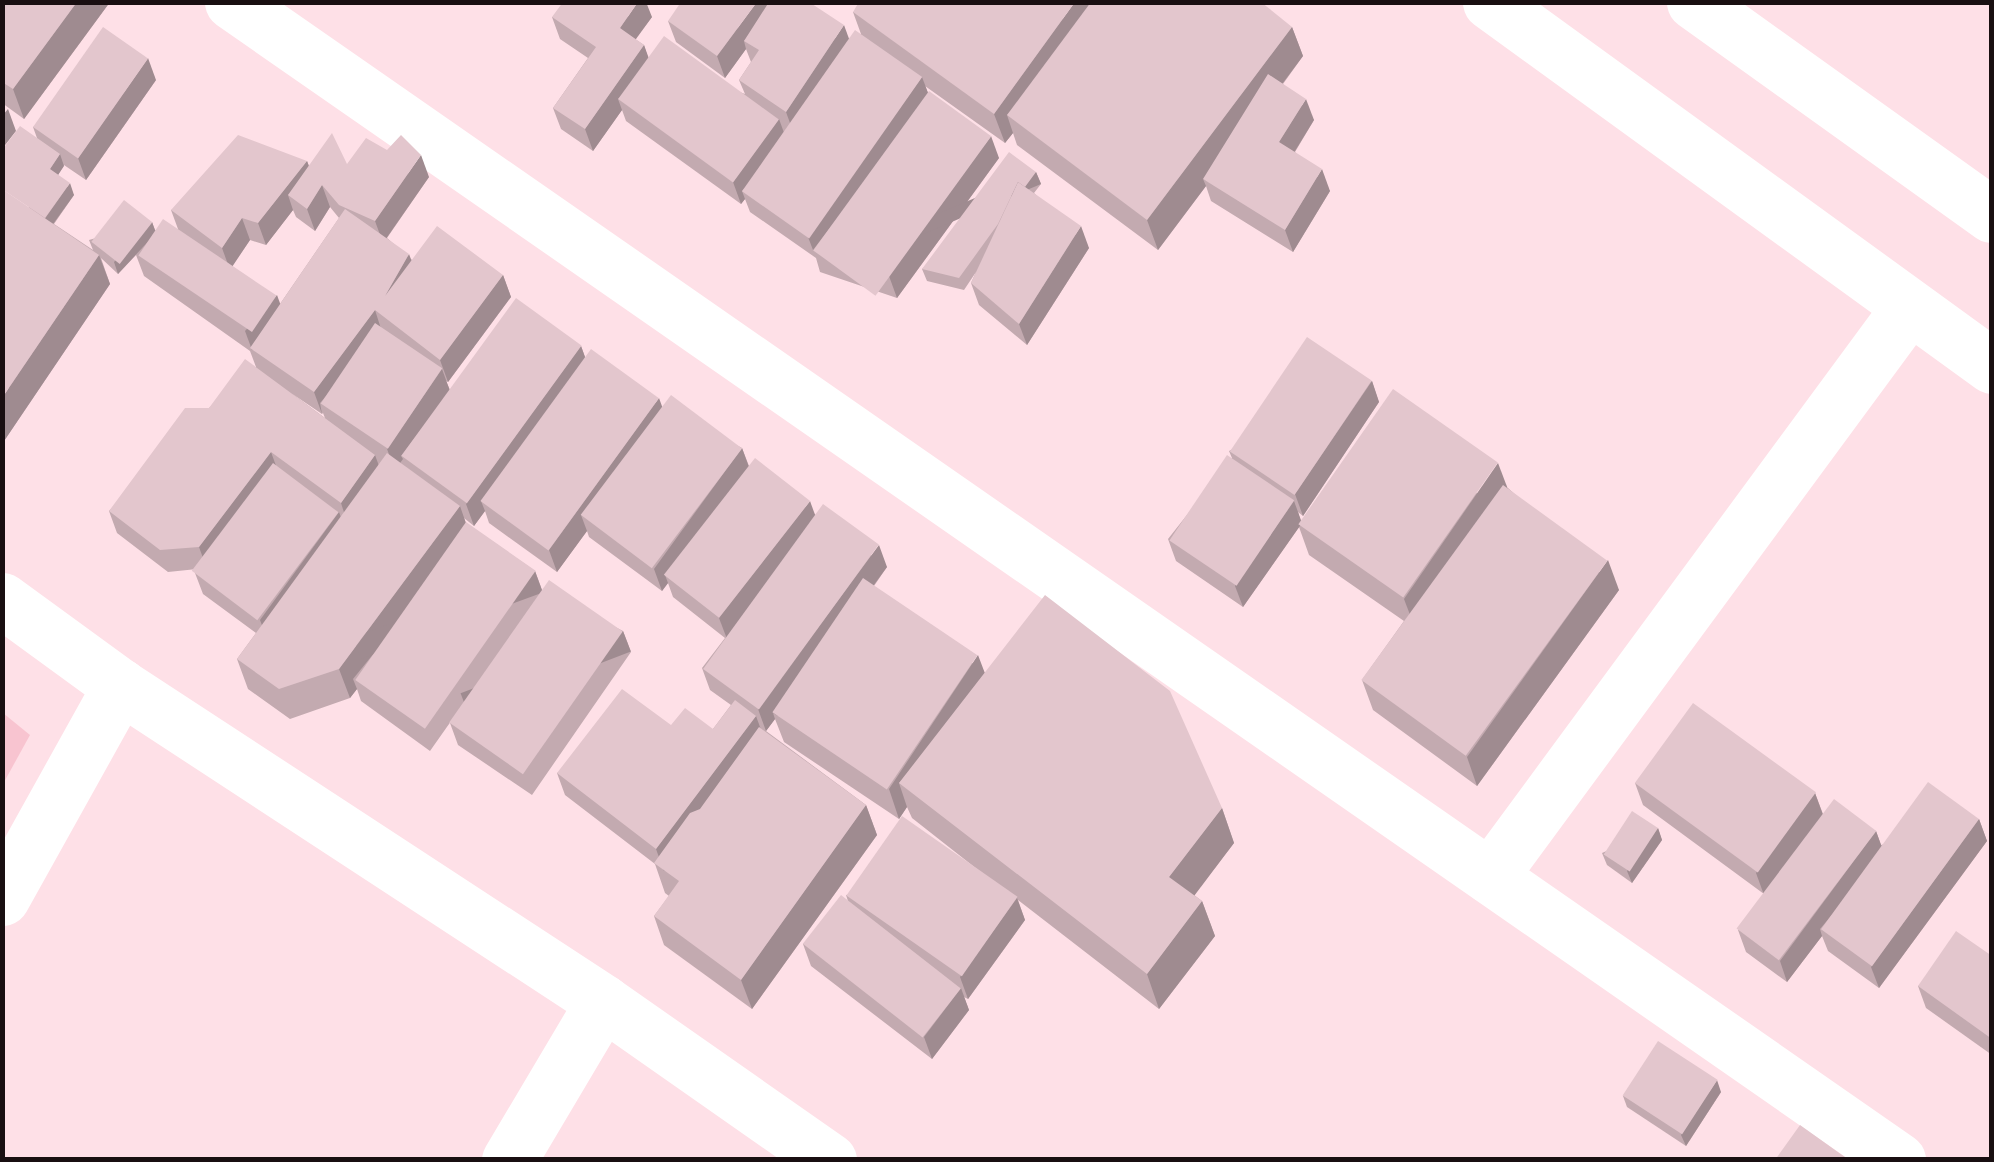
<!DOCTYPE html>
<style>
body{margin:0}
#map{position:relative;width:1994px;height:1162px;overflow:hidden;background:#fee0e7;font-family:"Source Sans 3",sans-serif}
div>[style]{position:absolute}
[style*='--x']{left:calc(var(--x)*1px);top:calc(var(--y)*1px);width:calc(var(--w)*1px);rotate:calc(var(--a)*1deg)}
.green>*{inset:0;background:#f8c4d0}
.minor>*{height:55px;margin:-27.5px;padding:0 27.5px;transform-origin:27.5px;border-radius:27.5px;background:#fff}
.tertiary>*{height:55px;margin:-27.5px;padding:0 27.5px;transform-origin:27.5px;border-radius:27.5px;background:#fff}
.wall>*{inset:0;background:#c3aab0}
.shaded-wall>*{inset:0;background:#9f8b90;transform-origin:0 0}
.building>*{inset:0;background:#e3c6cd;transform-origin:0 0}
span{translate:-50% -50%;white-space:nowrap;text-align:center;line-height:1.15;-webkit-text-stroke:10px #fff;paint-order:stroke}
.frame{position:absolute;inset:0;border:5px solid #190f11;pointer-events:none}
</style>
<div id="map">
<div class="green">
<div style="clip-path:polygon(3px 713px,30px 735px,3px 784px)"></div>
</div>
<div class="minor">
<div style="--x:232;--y:2;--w:2029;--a:34.8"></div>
<div style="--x:2;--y:600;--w:146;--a:36.1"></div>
<div style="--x:120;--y:686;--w:577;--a:33.19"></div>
<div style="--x:603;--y:1002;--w:276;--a:35"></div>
<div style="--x:1490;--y:876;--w:707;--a:-53.63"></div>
<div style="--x:2;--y:898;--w:243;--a:-60.9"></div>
<div style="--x:509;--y:1160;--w:184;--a:-59.3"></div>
</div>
<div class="tertiary">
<div style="--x:1490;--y:2;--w:620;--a:35.95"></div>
<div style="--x:1694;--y:2;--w:366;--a:35.6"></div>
</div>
<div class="wall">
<div style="clip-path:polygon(2px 2px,110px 2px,24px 119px,2px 103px)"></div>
<div style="clip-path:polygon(853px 12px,1292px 27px,1303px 56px,1283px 84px,1314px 120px,1295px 152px,1330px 191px,1293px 252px,1211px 201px,1206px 186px,1158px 250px,1017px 145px,1013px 133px,1005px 143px,925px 86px,928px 93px,999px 158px,897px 298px,820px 272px,816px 258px,750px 212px,745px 199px,741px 204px,626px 121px,622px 110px,593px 151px,561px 129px,553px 108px,588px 58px,560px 39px,552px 17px,652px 17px,635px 39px,644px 45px,648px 58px,745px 94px,739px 80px,751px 62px,746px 49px,725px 78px,676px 42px,668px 21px,849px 40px,861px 34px)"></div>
<div style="clip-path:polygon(evenodd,156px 80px,86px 180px,64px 165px,58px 175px,74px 195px,54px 224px,93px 250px,89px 240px,152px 222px,155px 230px,178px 229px,171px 210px,307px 161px,309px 166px,347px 164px,429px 177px,387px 238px,412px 260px,503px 275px,511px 297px,448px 382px,446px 381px,450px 390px,581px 346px,585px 357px,662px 407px,742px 448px,749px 466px,887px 567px,874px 586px,985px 673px,1222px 808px,1234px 843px,1194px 895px,1202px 901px,1215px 936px,1159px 1009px,1018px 900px,1025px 920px,968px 999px,964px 997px,969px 1010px,932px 1059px,811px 966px,803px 944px,848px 901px,846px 895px,987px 877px,912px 818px,907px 807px,899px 819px,784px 742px,775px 719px,766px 731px,866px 805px,877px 835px,752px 1009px,664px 945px,654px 916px,669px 896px,665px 893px,655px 864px,565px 795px,557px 773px,671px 725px,713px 729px,731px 705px,710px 690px,702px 668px,725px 638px,673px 597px,668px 583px,662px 591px,589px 537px,587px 531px,557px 572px,489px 523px,485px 511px,474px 526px,464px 518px,466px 523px,535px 571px,542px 590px,623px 631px,631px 652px,532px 795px,458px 745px,450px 723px,461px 707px,430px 751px,361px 701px,357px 689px,350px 698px,290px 719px,248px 689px,237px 659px,256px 633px,203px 594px,195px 573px,197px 569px,168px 572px,117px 533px,109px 511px,209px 408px,256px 367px,250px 351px,144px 276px,136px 255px,118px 274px,101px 258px,110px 284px,2px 444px,37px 138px,33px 127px,156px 80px,330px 207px,339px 218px,280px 304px,232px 266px,250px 240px,266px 245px,293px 210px,296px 217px,315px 231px,330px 207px,156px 80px,291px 393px,322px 414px,323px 413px,325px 418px,291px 393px)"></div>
<div style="clip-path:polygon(1036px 172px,1041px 184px,1034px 193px,1089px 248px,1027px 345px,979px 305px,971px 283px,976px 272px,964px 290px,927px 281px,922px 269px)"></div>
<div style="clip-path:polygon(1372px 381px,1379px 402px,1303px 516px,1298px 512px,1301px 522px,1508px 488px,1619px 590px,1477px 786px,1373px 710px,1362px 680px,1404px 621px,1309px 555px,1299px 527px,1243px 607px,1176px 561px,1168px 539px,1232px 458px,1229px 451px)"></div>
<div style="clip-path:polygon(1635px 783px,1815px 793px,1823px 814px,1876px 831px,1881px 845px,1979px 819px,1987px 841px,1879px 988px,1828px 951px,1822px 936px,1787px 982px,1746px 952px,1738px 930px,1764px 894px,1643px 805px)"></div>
<div style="clip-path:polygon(1658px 828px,1662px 840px,1632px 883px,1607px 865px,1602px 853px)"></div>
<div style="clip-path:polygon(1992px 956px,1992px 1055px,1926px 1008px,1918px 986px)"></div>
<div style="clip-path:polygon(1721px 1092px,1686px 1146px,1627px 1107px,1623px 1096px)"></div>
</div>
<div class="shaded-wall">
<div style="clip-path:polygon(77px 2px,110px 2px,24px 119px,13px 89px)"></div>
<div style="clip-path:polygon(638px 2px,646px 2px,652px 17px,628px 50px,620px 28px)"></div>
<div style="clip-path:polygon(757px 2px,780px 3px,744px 41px,746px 49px,725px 78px,717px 56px)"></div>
<div style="clip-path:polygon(1075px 2px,1107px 2px,1007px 115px,1013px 133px,1005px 143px,994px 114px)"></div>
<div style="clip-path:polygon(844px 25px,852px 47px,794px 134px,786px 112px)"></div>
<div style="clip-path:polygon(1292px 27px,1303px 56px,1209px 182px,1203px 179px,1206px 186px,1158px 250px,1147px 220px)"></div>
<div style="clip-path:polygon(644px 45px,652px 67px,618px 99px,622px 110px,593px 151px,585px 129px)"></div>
<div style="clip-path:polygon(148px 58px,156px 80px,86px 180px,78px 158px)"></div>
<div style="clip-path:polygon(922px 77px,930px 98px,813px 250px,808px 237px)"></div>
<div style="clip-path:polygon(1306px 99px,1314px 120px,1287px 164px,1279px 142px)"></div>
<div style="clip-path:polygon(8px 109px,16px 131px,2px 149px,2px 116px)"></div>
<div style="clip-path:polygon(779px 119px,787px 141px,742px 191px,745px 199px,741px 204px,733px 182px)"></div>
<div style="clip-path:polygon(991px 136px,999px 158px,897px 298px,889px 276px)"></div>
<div style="clip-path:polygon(60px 154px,64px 166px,54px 181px,50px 169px)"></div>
<div style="clip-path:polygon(421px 155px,429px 177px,383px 243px,375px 221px)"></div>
<div style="clip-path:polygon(307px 161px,315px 183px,288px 195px,293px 210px,266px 245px,258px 223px)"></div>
<div style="clip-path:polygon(1322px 169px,1330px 191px,1293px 252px,1285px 230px)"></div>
<div style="left:1036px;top:172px;width:13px;height:131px;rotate:67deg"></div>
<div style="clip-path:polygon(70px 183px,74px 195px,48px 231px,44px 220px)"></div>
<div style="clip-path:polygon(322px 185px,330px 207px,315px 231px,307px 209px)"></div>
<div style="clip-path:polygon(242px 218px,250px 240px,230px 270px,222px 248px)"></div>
<div style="clip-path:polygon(152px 222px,156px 233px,118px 274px,114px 262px)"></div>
<div style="clip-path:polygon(1081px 226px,1089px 248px,1027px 345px,1019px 324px)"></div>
<div style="clip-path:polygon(409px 254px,417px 275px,385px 296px)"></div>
<div style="clip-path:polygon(99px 255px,110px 284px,2px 444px,2px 398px)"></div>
<div style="clip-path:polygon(503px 275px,511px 297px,448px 382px,440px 360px)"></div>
<div style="clip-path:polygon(277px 295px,285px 317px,252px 350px,245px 331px)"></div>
<div style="clip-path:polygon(375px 310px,382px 332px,320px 403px,322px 414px,314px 392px)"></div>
<div style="clip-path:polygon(581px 346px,589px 368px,481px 501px,485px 511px,474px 526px,466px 504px)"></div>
<div style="clip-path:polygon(442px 369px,450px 391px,401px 456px,403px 459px,395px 470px,387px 449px)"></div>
<div style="clip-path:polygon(1372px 381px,1379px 402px,1303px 516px,1295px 494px)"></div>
<div style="clip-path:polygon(659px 398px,667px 420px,581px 515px,587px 531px,557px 572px,549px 550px)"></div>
<div style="clip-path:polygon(742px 448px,750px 470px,665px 575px,668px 583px,662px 591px,654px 569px)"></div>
<div style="clip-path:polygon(271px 452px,279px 474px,207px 569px,199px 547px)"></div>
<div style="clip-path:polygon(375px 455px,383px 477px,348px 525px,341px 503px)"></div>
<div style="clip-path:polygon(1498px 463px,1509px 492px,1415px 628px,1404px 599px)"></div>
<div style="clip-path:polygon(810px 501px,818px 523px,727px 639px,719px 618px)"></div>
<div style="clip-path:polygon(1294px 501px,1302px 523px,1243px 607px,1235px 586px)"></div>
<div style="clip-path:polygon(460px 506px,470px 535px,353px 679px,357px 689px,350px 698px,339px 669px)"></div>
<div style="clip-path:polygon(339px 512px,347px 534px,268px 641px,260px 620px)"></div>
<div style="clip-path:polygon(879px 545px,887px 567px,778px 716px,773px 713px,775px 719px,766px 731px,758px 709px)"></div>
<div style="clip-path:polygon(1608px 560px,1619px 590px,1477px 786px,1467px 757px)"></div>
<div style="left:535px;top:571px;width:23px;height:194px;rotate:70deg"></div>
<div style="left:623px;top:631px;width:22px;height:174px;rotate:69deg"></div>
<div style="clip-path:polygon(978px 655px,989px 684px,899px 783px,907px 807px,899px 819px,889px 789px)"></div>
<div style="clip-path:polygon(756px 716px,764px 738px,664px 871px,656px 849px)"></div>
<div style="clip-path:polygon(1815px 793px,1823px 815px,1764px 895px,1756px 873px)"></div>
<div style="clip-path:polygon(866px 805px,877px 835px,752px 1009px,741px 980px)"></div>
<div style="clip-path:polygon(1222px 808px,1234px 843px,1182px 912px,1169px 877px)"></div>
<div style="clip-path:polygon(1979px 819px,1987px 841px,1879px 988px,1871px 967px)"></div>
<div style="clip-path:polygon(1658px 828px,1662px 840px,1632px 883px,1627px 871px)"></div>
<div style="clip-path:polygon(1876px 831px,1884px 853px,1820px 929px,1822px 936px,1787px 982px,1780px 961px)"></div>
<div style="clip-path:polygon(1017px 898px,1025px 920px,968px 999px,960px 977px)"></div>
<div style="clip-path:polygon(1202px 901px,1215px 936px,1159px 1009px,1147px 974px)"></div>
<div style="clip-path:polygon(961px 988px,969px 1010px,932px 1059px,924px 1037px)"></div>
<div style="clip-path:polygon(1717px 1080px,1721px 1092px,1686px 1146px,1681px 1135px)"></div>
</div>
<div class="building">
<div style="clip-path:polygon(2px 2px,77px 2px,13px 89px,2px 82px)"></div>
<div style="clip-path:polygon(563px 2px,638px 2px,620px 28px,644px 45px,585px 129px,553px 108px,596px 47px,552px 17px)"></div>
<div style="clip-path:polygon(681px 2px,757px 2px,717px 56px,668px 21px)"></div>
<div style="clip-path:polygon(769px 2px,809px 2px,844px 25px,786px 112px,739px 80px,759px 50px,744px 41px)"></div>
<div style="clip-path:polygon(859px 2px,1075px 2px,994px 114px,853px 12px)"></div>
<div style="clip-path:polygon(1091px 2px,1261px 2px,1292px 27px,1147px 220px,1007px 115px)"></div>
<div style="left:103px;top:27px;width:55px;height:122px;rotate:35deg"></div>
<div style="left:855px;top:30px;width:82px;height:197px;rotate:35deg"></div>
<div style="left:664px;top:36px;width:142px;height:78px;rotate:36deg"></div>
<div style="clip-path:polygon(1268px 74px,1306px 99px,1279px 142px,1322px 169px,1285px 230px,1203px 179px)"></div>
<div style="left:929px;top:91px;width:77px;height:197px;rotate:36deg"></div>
<div style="clip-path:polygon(20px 126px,60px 154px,50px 169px,70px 183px,45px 218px,2px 189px,2px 150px)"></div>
<div style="clip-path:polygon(332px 133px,347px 164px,366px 138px,387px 150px,401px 135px,421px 155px,375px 221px,339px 205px,322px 185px,307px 209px,288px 195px)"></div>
<div style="clip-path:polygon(238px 135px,307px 161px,258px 223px,242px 218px,222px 248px,171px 210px)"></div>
<div style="clip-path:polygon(1009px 152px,1036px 172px,1025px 187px,1018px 182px,998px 224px,959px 278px,922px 269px)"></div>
<div style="clip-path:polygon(1018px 182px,1081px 226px,1019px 324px,971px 283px)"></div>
<div style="clip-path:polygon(2px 189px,99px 255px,2px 398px)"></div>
<div style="left:124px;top:200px;width:36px;height:53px;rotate:38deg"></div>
<div style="clip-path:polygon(345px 209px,409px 254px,385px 296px,437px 226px,503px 275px,440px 360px,375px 310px,314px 392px,250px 348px)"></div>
<div style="left:163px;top:219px;width:137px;height:44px;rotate:34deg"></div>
<div style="left:516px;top:298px;width:81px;height:195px;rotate:36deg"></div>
<div style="left:375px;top:323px;width:81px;height:97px;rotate:34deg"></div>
<div style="left:1307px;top:337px;width:78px;height:138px;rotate:34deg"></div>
<div style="left:591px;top:349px;width:84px;height:188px;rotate:36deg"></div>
<div style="clip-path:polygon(245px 359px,375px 455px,341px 503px,271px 452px,199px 547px,160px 550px,109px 511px,185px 408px,209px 408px)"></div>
<div style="left:1393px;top:389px;width:128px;height:165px;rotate:35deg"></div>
<div style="left:671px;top:395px;width:89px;height:150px;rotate:37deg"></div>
<div style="clip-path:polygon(387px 453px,460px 506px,339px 669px,279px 689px,237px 659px)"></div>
<div style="left:1227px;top:455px;width:81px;height:103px;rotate:34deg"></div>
<div style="left:755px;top:458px;width:70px;height:148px;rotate:38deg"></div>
<div style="left:273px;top:463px;width:82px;height:135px;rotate:37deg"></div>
<div style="left:1503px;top:485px;width:129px;height:241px;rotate:36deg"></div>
<div style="left:823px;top:504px;width:69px;height:204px;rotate:36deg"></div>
<div style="left:466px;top:522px;width:85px;height:193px;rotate:35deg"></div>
<div style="left:863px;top:578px;width:138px;height:162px;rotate:34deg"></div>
<div style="left:549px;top:580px;width:90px;height:174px;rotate:35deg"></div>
<div style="clip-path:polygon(1045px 595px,1170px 691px,1222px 808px,1169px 877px,1202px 901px,1147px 974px,899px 783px)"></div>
<div style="clip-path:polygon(622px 689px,671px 725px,685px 708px,713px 729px,735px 700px,756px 716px,656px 849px,557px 773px)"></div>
<div style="left:1693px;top:703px;width:152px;height:99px;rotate:36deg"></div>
<div style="clip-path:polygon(759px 727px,866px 805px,741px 980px,654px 916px,679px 881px,654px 863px,690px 813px,700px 809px)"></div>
<div style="left:1928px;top:782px;width:63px;height:182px;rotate:36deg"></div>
<div style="left:1834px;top:799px;width:53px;height:162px;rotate:37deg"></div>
<div style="left:1632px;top:811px;width:31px;height:52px;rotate:33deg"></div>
<div style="left:902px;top:816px;width:141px;height:97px;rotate:35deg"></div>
<div style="left:841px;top:895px;width:152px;height:62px;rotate:38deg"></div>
<div style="clip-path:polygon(1956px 931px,1992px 956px,1992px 1039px,1918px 986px)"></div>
<div style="left:1658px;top:1041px;width:71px;height:65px;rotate:33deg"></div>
<div style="clip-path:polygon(1800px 1125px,1849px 1160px,1775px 1160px)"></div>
</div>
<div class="frame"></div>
</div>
